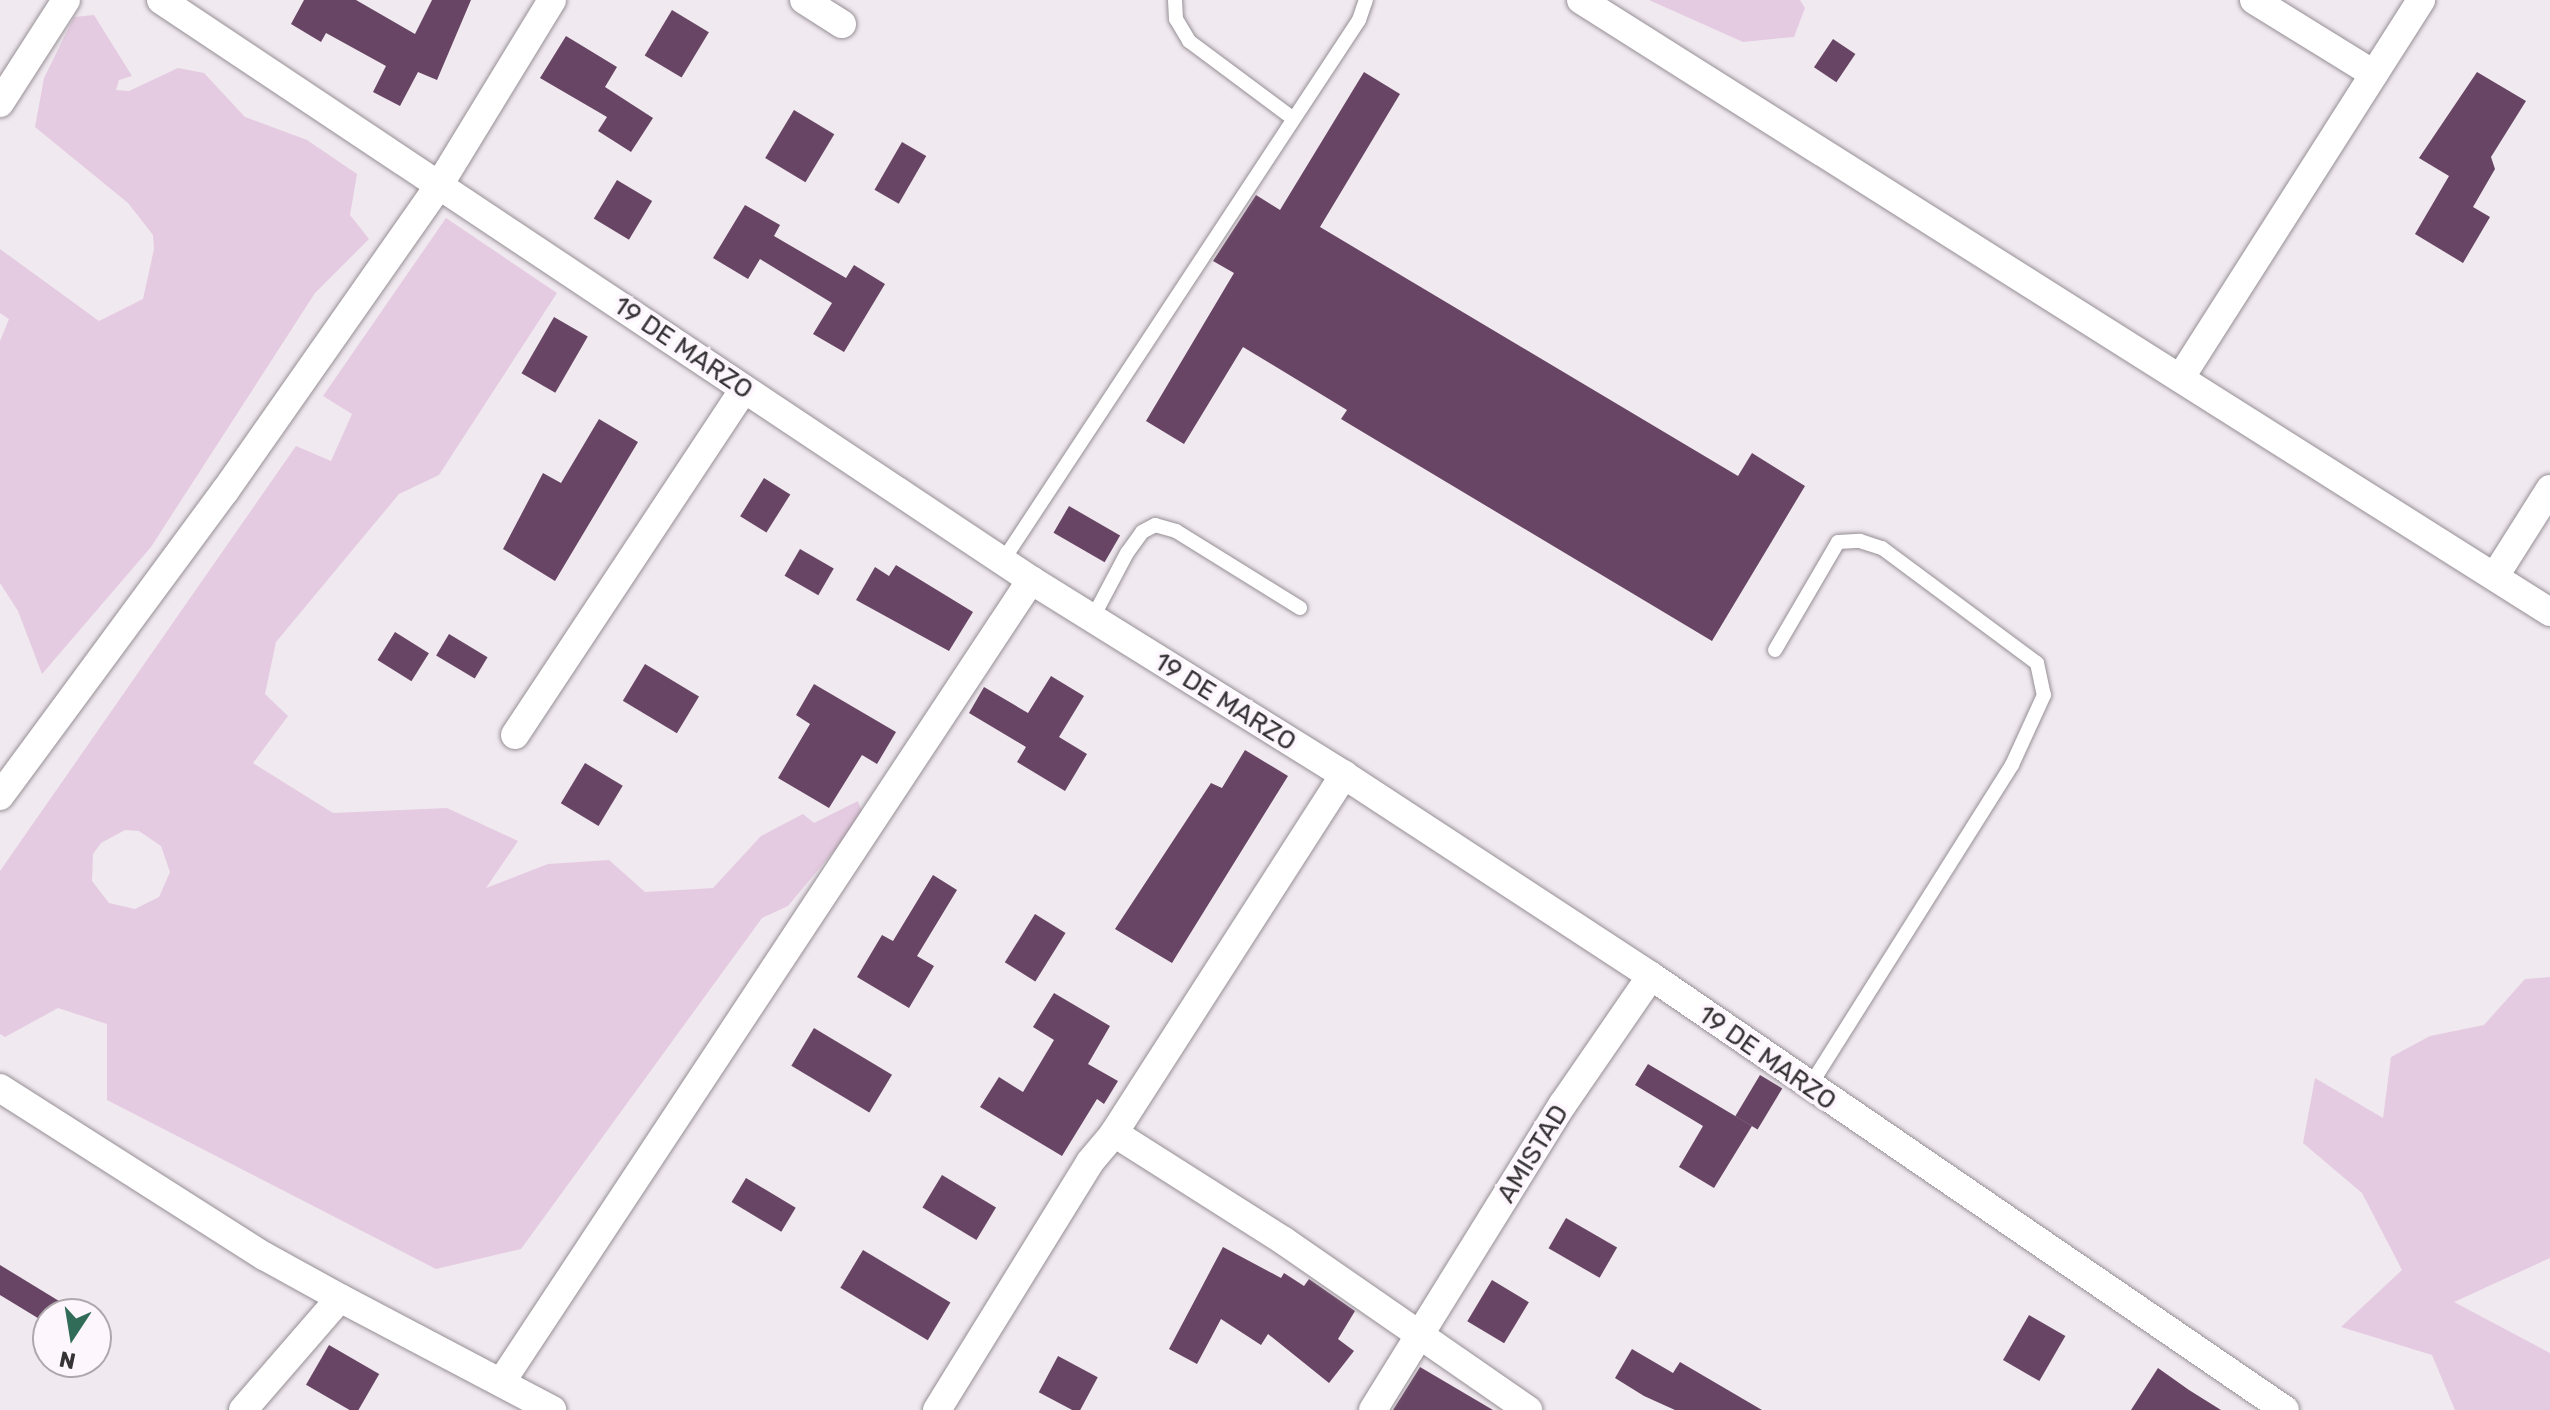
<!DOCTYPE html>
<style>
body{margin:0}
#map{position:relative;width:2550px;height:1410px;overflow:hidden;background:#f0e9ef;font-family:Rubik,sans-serif}
div>[style]{position:absolute}
[style*='--x']{left:calc(var(--x)*1px);top:calc(var(--y)*1px);width:calc(var(--w)*1px);rotate:calc(var(--a)*1deg)}
.green>*{inset:0;background:#e5cbe1}
.building>*{inset:0;background:#684564;transform-origin:0 0}
.roads{filter:drop-shadow(0 0 2px #968f95) drop-shadow(0 0 2px #968f95)}
.lane>*{height:14px;margin:-7px;padding:0 7px;transform-origin:7px;border-radius:7px;background:#fff}
.street>*{height:28px;margin:-14px;padding:0 14px;transform-origin:14px;border-radius:14px;background:#fff}
span{translate:-50% -50%;white-space:nowrap;text-align:center;line-height:1.15;-webkit-text-stroke:8px #fef6fd;paint-order:stroke}
.street-label{font-size:26px;color:#363335}
.north{position:absolute;left:32px;top:1298px;width:80px;height:80px;box-sizing:border-box;background:#fef6fd;border:2px solid #aea8ad;border-radius:50%;rotate:192deg;font-size:22px;font-weight:700;line-height:32px;text-align:center;color:#363335}
.north::after{content:'';display:block;margin:auto;width:28px;height:36px;background:#306c57;clip-path:polygon(50% 0,100% 100%,50% 72%,0 100%)}
</style>
<div id="map">
<div class="green">
<div style="clip-path:polygon(1649px 0,1800px 0,1805px 8px,1794px 37px,1743px 42px)"></div>
<div style="clip-path:polygon(94px 15px,132px 76px,119px 80px,116px 90px,129px 91px,178px 68px,204px 73px,245px 117px,307px 140px,357px 174px,350px 215px,369px 239px,315px 293px,151px 547px,42px 674px,18px 611px,0 583px,0 341px,9px 319px,0 313px,0 249px,99px 321px,143px 299px,154px 249px,153px 235px,128px 203px,35px 127px,44px 78px,74px 17px)"></div>
<div style="clip-path:polygon(evenodd,446px 218px,557px 293px,439px 475px,399px 494px,276px 642px,265px 694px,288px 716px,253px 763px,333px 813px,447px 808px,518px 841px,486px 888px,548px 864px,609px 860px,645px 892px,713px 888px,761px 836px,803px 814px,814px 823px,858px 801px,863px 816px,788px 906px,762px 918px,521px 1249px,436px 1269px,107px 1100px,107px 1024px,58px 1008px,5px 1037px,0 1034px,0 871px,296px 446px,331px 461px,352px 414px,323px 396px,446px 218px,125px 830px,139px 831px,161px 846px,170px 872px,159px 897px,135px 909px,109px 903px,92px 881px,93px 854px,101px 843px,125px 830px)"></div>
<div style="clip-path:polygon(2550px 977px,2550px 1258px,2454px 1302px,2550px 1353px,2550px 1410px,2455px 1410px,2432px 1355px,2341px 1327px,2402px 1270px,2362px 1193px,2303px 1143px,2315px 1078px,2383px 1118px,2391px 1057px,2430px 1036px,2484px 1025px,2525px 979px)"></div>
</div>
<div class="building">
<div style="clip-path:polygon(304px 0,356px 0,415px 34px,432px 0,471px 0,437px 80px,418px 72px,400px 106px,373px 92px,386px 66px,326px 33px,321px 42px,291px 24px)"></div>
<div style="left:672px;top:10px;width:43px;height:53px;rotate:31deg"></div>
<div style="clip-path:polygon(566px 36px,617px 67px,605px 87px,653px 118px,631px 152px,598px 131px,607px 117px,540px 78px)"></div>
<div style="left:1833px;top:39px;width:27px;height:34px;rotate:34deg"></div>
<div style="clip-path:polygon(1364px 72px,1400px 94px,1320px 227px,1738px 476px,1752px 453px,1805px 486px,1712px 641px,1341px 419px,1347px 410px,1243px 347px,1184px 444px,1146px 421px,1234px 273px,1213px 261px,1256px 195px,1280px 210px)"></div>
<div style="clip-path:polygon(2477px 72px,2526px 101px,2491px 157px,2495px 169px,2473px 207px,2490px 217px,2463px 263px,2415px 234px,2449px 176px,2419px 158px)"></div>
<div style="left:794px;top:110px;width:47px;height:56px;rotate:31deg"></div>
<div style="left:902px;top:142px;width:28px;height:55px;rotate:30deg"></div>
<div style="left:617px;top:180px;width:41px;height:45px;rotate:31deg"></div>
<div style="clip-path:polygon(745px 205px,780px 225px,774px 236px,846px 278px,854px 265px,885px 284px,844px 352px,813px 334px,832px 303px,760px 259px,748px 279px,713px 258px)"></div>
<div style="left:554px;top:317px;width:39px;height:65px;rotate:30deg"></div>
<div style="clip-path:polygon(599px 419px,638px 442px,555px 581px,503px 549px,543px 473px,561px 483px)"></div>
<div style="left:764px;top:478px;width:31px;height:45px;rotate:32deg"></div>
<div style="left:1069px;top:506px;width:59px;height:31px;rotate:30deg"></div>
<div style="left:800px;top:549px;width:39px;height:31px;rotate:30deg"></div>
<div style="clip-path:polygon(896px 565px,973px 612px,949px 651px,856px 600px,875px 567px,889px 576px)"></div>
<div style="left:395px;top:632px;width:40px;height:33px;rotate:32deg"></div>
<div style="left:449px;top:634px;width:45px;height:25px;rotate:31deg"></div>
<div style="left:645px;top:664px;width:63px;height:43px;rotate:31deg"></div>
<div style="clip-path:polygon(1051px 676px,1084px 696px,1059px 737px,1087px 754px,1065px 791px,1017px 762px,1026px 747px,969px 713px,984px 687px,1028px 713px)"></div>
<div style="clip-path:polygon(814px 684px,896px 732px,877px 764px,862px 755px,829px 808px,778px 778px,810px 724px,796px 715px)"></div>
<div style="clip-path:polygon(1245px 750px,1288px 776px,1172px 963px,1115px 929px,1211px 783px,1222px 788px)"></div>
<div style="left:585px;top:763px;width:44px;height:47px;rotate:31deg"></div>
<div style="clip-path:polygon(933px 875px,957px 890px,917px 956px,934px 966px,909px 1008px,857px 977px,882px 935px,893px 941px)"></div>
<div style="left:1035px;top:914px;width:36px;height:57px;rotate:32deg"></div>
<div style="clip-path:polygon(1054px 993px,1110px 1026px,1088px 1064px,1118px 1081px,1104px 1104px,1097px 1099px,1062px 1156px,980px 1107px,999px 1077px,1023px 1092px,1054px 1040px,1033px 1027px)"></div>
<div style="left:814px;top:1028px;width:91px;height:44px;rotate:31deg"></div>
<div style="clip-path:polygon(1648px 1064px,1752px 1126px,1714px 1188px,1679px 1167px,1703px 1126px,1635px 1085px)"></div>
<div style="left:1760px;top:1075px;width:26px;height:48px;rotate:31deg"></div>
<div style="left:942px;top:1175px;width:63px;height:38px;rotate:31deg"></div>
<div style="left:746px;top:1178px;width:58px;height:28px;rotate:31deg"></div>
<div style="left:1566px;top:1218px;width:59px;height:35px;rotate:30deg"></div>
<div style="clip-path:polygon(1223px 1247px,1281px 1278px,1284px 1273px,1304px 1286px,1309px 1279px,1355px 1311px,1338px 1339px,1354px 1351px,1329px 1383px,1268px 1334px,1261px 1345px,1221px 1319px,1197px 1364px,1169px 1349px)"></div>
<div style="left:863px;top:1250px;width:102px;height:44px;rotate:31deg"></div>
<div style="clip-path:polygon(0 1265px,59px 1301px,46px 1323px,0 1295px)"></div>
<div style="left:1492px;top:1280px;width:43px;height:48px;rotate:31deg"></div>
<div style="left:2029px;top:1315px;width:42px;height:52px;rotate:30deg"></div>
<div style="left:329px;top:1345px;width:58px;height:46px;rotate:30deg"></div>
<div style="clip-path:polygon(1632px 1349px,1673px 1373px,1680px 1362px,1762px 1410px,1675px 1410px,1644px 1396px,1615px 1378px)"></div>
<div style="left:1058px;top:1356px;width:45px;height:41px;rotate:28deg"></div>
<div style="clip-path:polygon(1420px 1367px,1493px 1410px,1393px 1410px)"></div>
<div style="clip-path:polygon(2158px 1368px,2189px 1390px,2221px 1410px,2131px 1410px)"></div>
</div>
<div class="roads">
<div class="lane">
<div style="--x:1175;--y:0;--w:19;--a:87"></div>
<div style="--x:1176;--y:19;--w:26;--a:59"></div>
<div style="--x:1189;--y:41;--w:127;--a:36.7"></div>
<div style="--x:1004;--y:559;--w:645;--a:-56.63"></div>
<div style="--x:1359;--y:20;--w:21;--a:-71"></div>
<div style="--x:1092;--y:619;--w:75;--a:-62.1"></div>
<div style="--x:1127;--y:553;--w:26;--a:-54"></div>
<div style="--x:1142;--y:532;--w:15;--a:-28"></div>
<div style="--x:1155;--y:525;--w:22;--a:16"></div>
<div style="--x:1176;--y:531;--w:146;--a:31.8"></div>
<div style="--x:1775;--y:650;--w:125;--a:-59.7"></div>
<div style="--x:1838;--y:542;--w:22;--a:-3"></div>
<div style="--x:1860;--y:541;--w:23;--a:18"></div>
<div style="--x:1882;--y:548;--w:193;--a:36.6"></div>
<div style="--x:2037;--y:663;--w:33;--a:78"></div>
<div style="--x:2044;--y:695;--w:77;--a:114.6"></div>
<div style="--x:2012;--y:765;--w:381;--a:122.2"></div>
</div>
<div class="street">
<div style="--x:161;--y:0;--w:1046;--a:33.69"></div>
<div style="--x:1031;--y:580;--w:369;--a:31.9"></div>
<div style="--x:1344;--y:775;--w:367;--a:33.2"></div>
<div style="--x:1651;--y:976;--w:768;--a:34.39"></div>
<div style="--x:804;--y:0;--w:45;--a:32.3"></div>
<div style="--x:1581;--y:0;--w:1146;--a:32.28"></div>
<div style="--x:2254;--y:0;--w:141;--a:31.7"></div>
<div style="--x:0;--y:103;--w:122;--a:-57.3"></div>
<div style="--x:2181;--y:377;--w:447;--a:-57.5"></div>
<div style="--x:2495;--y:576;--w:103;--a:-57.7"></div>
<div style="--x:515;--y:735;--w:414;--a:-56.5"></div>
<div style="--x:0;--y:796;--w:379;--a:-53.6"></div>
<div style="--x:225;--y:491;--w:377;--a:-55"></div>
<div style="--x:441;--y:182;--w:213;--a:-58.6"></div>
<div style="--x:0;--y:1088;--w:313;--a:32.5"></div>
<div style="--x:264;--y:1256;--w:87;--a:28.9"></div>
<div style="--x:1114;--y:1133;--w:201;--a:32.4"></div>
<div style="--x:1284;--y:1241;--w:297;--a:34.7"></div>
<div style="--x:502;--y:1381;--w:960;--a:-56.56"></div>
<div style="--x:243;--y:1410;--w:148;--a:-49.1"></div>
<div style="--x:340;--y:1298;--w:240;--a:27.8"></div>
<div style="--x:937;--y:1410;--w:291;--a:-58.3"></div>
<div style="--x:1090;--y:1162;--w:38;--a:-50"></div>
<div style="--x:1114;--y:1133;--w:426;--a:-57.3"></div>
<div style="--x:1373;--y:1410;--w:360;--a:-58.2"></div>
<div style="--x:1563;--y:1104;--w:155;--a:-55.5"></div>
</div>
</div>
<div class="street-label">
<span style="left:683px;top:348px;rotate:34deg">19 DE MARZO</span>
<span style="left:1225px;top:702px;rotate:32deg">19 DE MARZO</span>
<span style="left:1767px;top:1058px;rotate:35deg">19 DE MARZO</span>
<span style="left:1533px;top:1154px;rotate:-58deg">AMISTAD</span>
</div>
<div class="north">N</div>
</div>
